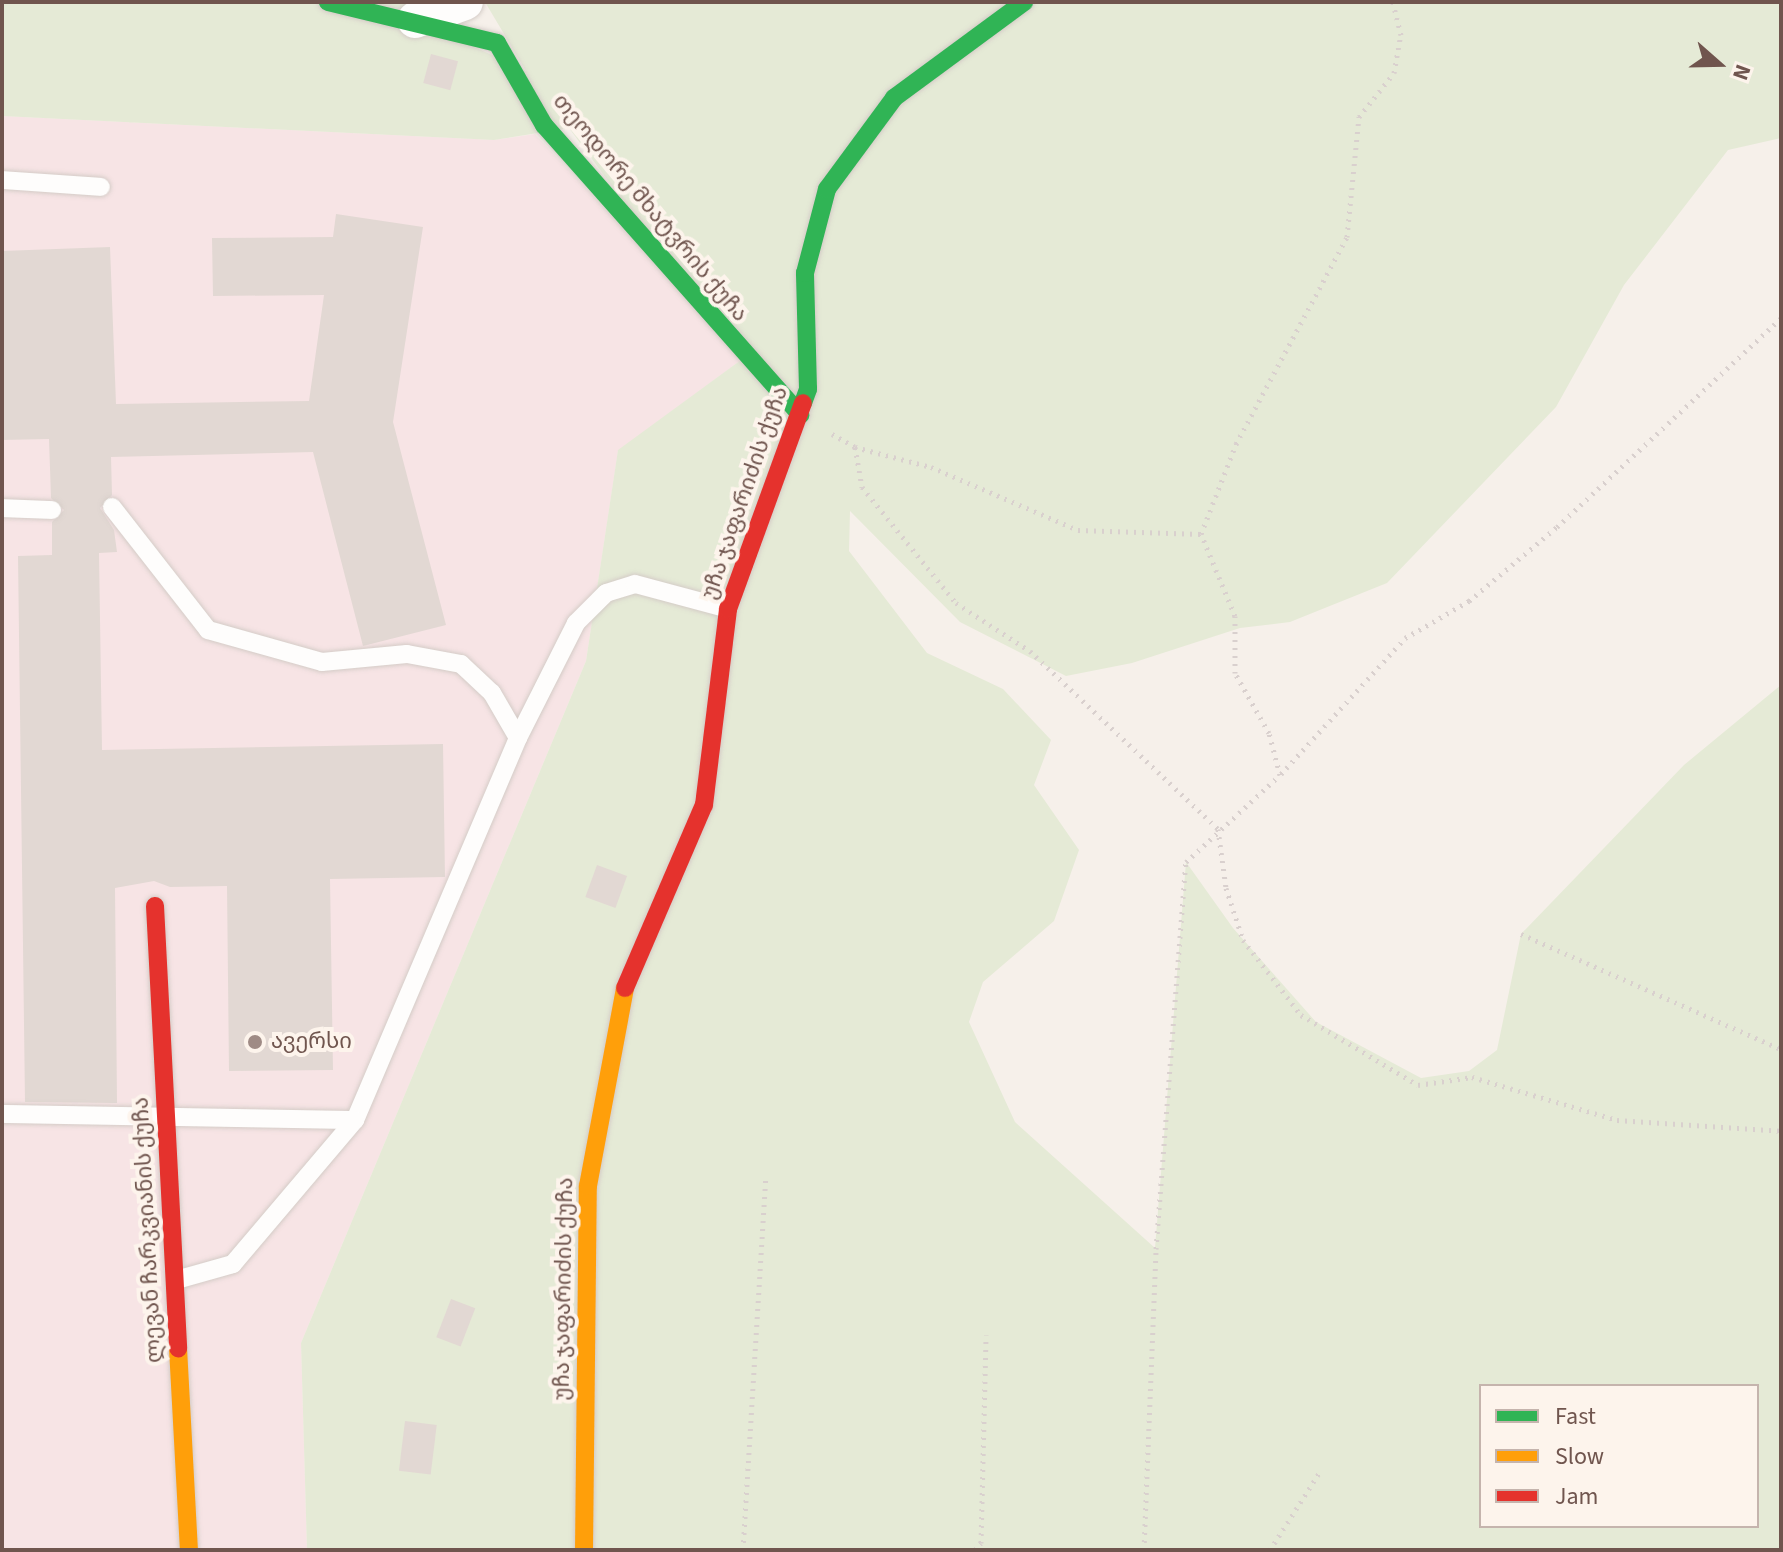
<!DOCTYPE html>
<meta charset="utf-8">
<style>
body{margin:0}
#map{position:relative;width:1783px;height:1552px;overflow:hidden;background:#f6f0ea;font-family:"Source Sans 3","Noto Sans Georgian",sans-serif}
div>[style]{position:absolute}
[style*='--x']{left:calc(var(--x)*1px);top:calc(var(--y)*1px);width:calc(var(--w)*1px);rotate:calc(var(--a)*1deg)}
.medical>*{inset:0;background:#f7e4e5}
.green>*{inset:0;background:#e5ead6}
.building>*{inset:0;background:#e2d8d3;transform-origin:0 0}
.path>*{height:5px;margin-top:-2.5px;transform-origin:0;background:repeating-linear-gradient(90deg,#d9d0ce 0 2px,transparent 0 8px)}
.roads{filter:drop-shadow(0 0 2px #d4ccc7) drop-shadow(0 0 2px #d4ccc7)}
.lane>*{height:18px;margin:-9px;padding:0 9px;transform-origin:9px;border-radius:9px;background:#fefdfc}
.street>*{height:36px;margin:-18px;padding:0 18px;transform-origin:18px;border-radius:18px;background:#fefdfc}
.fast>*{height:18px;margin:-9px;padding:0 9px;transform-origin:9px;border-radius:9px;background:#30b455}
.slow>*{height:18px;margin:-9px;padding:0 9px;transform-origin:9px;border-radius:9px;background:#ff9f0a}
.jam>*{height:18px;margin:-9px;padding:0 9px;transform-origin:9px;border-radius:9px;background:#e5322d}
.dots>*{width:22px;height:22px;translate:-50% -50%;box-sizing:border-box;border:4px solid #fdf4ec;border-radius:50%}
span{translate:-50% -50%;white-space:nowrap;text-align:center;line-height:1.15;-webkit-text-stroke:8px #fdf4ec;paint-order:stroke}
.street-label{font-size:22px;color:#70554e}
.poi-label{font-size:22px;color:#70554e}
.left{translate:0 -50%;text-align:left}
.frame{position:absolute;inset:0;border:4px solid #70554e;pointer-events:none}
.legend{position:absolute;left:1479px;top:1384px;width:280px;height:144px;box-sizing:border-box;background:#fdf4ec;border:2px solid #c5b4ad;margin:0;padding:10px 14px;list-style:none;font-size:24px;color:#70554e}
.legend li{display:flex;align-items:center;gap:16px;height:40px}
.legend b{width:40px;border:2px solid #c5b4ad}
.north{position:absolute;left:1679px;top:24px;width:80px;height:80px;-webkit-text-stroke:6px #fdf4ec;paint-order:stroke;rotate:110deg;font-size:22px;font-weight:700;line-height:32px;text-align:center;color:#70554e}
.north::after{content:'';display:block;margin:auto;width:28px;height:36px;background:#70554e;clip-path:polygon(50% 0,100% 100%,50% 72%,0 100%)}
</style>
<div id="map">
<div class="medical">
<div style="clip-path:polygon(2px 116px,494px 140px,535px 134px,744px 358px,618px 451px,586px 661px,301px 1343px,307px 1550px,2px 1550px)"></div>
</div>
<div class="green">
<div style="clip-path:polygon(evenodd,2px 2px,465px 2px,416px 20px,526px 71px,485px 2px,1781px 2px,1781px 138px,1728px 150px,1624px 285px,1556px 407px,1387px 583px,1290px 622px,1240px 628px,1132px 663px,1066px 676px,960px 622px,850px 511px,849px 551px,927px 653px,1003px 689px,1051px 740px,1034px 785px,1079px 850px,1054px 921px,983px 982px,969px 1022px,1015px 1122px,1155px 1248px,1186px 862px,1233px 928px,1316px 1022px,1421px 1078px,1469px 1071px,1497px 1050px,1521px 934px,1684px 765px,1781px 685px,1781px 1550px,307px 1550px,301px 1343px,586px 661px,618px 450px,741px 360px,569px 128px,494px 140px,2px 116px,2px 2px,1481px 1386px,1757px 1386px,1757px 1526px,1481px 1526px,1481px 1386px)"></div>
</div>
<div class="building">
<div style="left:431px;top:54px;width:28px;height:30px;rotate:15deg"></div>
<div style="clip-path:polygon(336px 214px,423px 227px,393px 422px,446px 625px,363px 646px,313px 452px,111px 457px,112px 495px,100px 508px,114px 530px,117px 552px,99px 553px,102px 750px,443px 744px,445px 877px,330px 879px,333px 1070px,229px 1071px,227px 886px,170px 887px,154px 881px,115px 888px,117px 1103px,25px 1102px,18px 556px,52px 555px,52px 522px,64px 510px,51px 498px,49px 439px,2px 440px,2px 251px,110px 247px,116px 404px,309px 401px,324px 295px,213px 296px,212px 238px,333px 237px)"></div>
<div style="left:597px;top:865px;width:32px;height:34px;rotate:20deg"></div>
<div style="left:451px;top:1299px;width:26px;height:41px;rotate:21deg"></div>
<div style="left:405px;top:1421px;width:32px;height:50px;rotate:7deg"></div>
</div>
<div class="path">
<div style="--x:832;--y:434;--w:26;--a:29"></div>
<div style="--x:855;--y:447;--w:41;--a:80.1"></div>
<div style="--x:862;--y:487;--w:149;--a:51"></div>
<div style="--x:956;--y:603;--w:88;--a:33"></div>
<div style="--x:1030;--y:651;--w:259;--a:43.4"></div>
<div style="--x:1218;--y:829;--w:60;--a:82.3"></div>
<div style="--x:1226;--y:888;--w:55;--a:71.9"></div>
<div style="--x:1243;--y:940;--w:95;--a:52.3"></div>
<div style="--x:1301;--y:1015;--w:136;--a:30.9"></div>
<div style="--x:1418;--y:1085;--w:55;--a:-8.4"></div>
<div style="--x:1472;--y:1077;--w:151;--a:16.5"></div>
<div style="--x:1617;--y:1120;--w:164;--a:3.8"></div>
<div style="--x:855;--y:447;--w:79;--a:14.7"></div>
<div style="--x:931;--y:467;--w:160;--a:23.2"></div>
<div style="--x:1078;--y:530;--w:123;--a:1.9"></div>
<div style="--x:1281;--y:774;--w:184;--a:-47.6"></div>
<div style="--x:1405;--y:638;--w:74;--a:-30"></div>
<div style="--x:1469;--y:601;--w:115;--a:-40.1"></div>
<div style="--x:1557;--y:527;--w:306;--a:-43"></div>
<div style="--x:1521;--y:934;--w:284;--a:23.9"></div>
<div style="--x:743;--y:1550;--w:373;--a:-86.5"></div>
<div style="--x:975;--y:1550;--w:9;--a:-49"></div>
<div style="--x:981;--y:1543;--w:208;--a:-88.6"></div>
<div style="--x:1144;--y:1550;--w:301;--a:-87.7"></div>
<div style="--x:1156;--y:1249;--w:388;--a:-85.6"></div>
<div style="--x:1186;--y:862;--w:128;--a:-42.8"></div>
<div style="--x:1280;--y:775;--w:43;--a:-104.7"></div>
<div style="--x:1269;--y:733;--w:69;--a:-119.5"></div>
<div style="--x:1235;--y:673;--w:57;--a:-90"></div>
<div style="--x:1235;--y:616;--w:89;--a:-112.5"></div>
<div style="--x:1201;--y:534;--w:97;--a:-68.7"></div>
<div style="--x:1236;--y:444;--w:235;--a:-61.8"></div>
<div style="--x:1347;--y:237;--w:121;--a:-84.3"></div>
<div style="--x:1359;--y:117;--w:56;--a:-51.5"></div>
<div style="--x:1394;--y:73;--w:39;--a:-80"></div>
<div style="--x:1401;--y:35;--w:34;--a:-104"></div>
<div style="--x:1270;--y:1550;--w:91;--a:-57.5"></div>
</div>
<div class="roads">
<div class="lane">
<div style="--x:2;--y:180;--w:99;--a:4"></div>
<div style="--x:112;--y:507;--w:156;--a:52"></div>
<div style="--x:208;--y:630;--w:118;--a:15.7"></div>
<div style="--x:322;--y:662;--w:85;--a:-5.4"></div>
<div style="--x:407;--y:654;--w:55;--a:10.5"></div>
<div style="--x:461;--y:664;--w:42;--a:43.1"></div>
<div style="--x:492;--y:693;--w:52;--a:60"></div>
<div style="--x:518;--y:738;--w:415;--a:113.1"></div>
<div style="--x:355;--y:1120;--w:189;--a:130.3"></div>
<div style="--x:233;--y:1264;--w:59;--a:164.3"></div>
<div style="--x:2;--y:508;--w:50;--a:2.3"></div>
<div style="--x:518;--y:738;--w:129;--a:-63.2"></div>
<div style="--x:576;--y:623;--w:42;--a:-45"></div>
<div style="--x:606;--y:593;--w:30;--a:-17"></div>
<div style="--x:635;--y:584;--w:96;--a:15"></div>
<div style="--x:2;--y:1114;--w:353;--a:1"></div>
</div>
<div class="street">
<div style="--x:415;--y:20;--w:53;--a:-19.8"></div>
</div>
<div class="fast">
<div style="--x:328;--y:2;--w:174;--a:13.6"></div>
<div style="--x:497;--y:43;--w:95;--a:60.2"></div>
<div style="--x:544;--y:125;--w:387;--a:48.5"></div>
<div style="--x:803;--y:403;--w:15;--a:-70"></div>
<div style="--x:808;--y:389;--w:116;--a:-91.5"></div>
<div style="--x:805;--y:273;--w:87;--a:-75.3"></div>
<div style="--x:827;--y:189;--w:113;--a:-53.6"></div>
<div style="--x:894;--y:98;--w:162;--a:-36.4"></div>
</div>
<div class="slow">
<div style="--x:178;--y:1348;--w:202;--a:86.9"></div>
<div style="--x:584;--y:1550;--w:364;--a:-89.4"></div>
<div style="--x:588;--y:1186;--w:201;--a:-79.4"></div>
</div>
<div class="jam">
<div style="--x:155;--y:906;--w:443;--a:87"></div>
<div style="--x:625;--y:988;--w:199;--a:-66.7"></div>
<div style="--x:704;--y:805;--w:197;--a:-83"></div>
<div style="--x:728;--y:609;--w:219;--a:-70"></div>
</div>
</div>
<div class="dots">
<div style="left:255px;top:1042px;background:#9f8b85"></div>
</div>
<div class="street-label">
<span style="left:650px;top:208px;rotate:50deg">თეოდორე მხატვრის ქუჩა</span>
<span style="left:745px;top:493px;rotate:-71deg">უჩა ჯაფარიძის ქუჩა</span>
<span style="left:148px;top:1230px;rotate:-93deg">ლევან ჩარკვიანის ქუჩა</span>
<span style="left:564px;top:1289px;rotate:-89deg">უჩა ჯაფარიძის ქუჩა</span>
</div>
<div class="poi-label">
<span class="left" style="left:271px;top:1042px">ავერსი</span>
</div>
<div class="frame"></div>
<ul class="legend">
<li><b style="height:10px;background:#30b455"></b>Fast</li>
<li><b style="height:10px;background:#ff9f0a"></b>Slow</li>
<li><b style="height:10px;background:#e5322d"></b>Jam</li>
</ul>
<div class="north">N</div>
</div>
